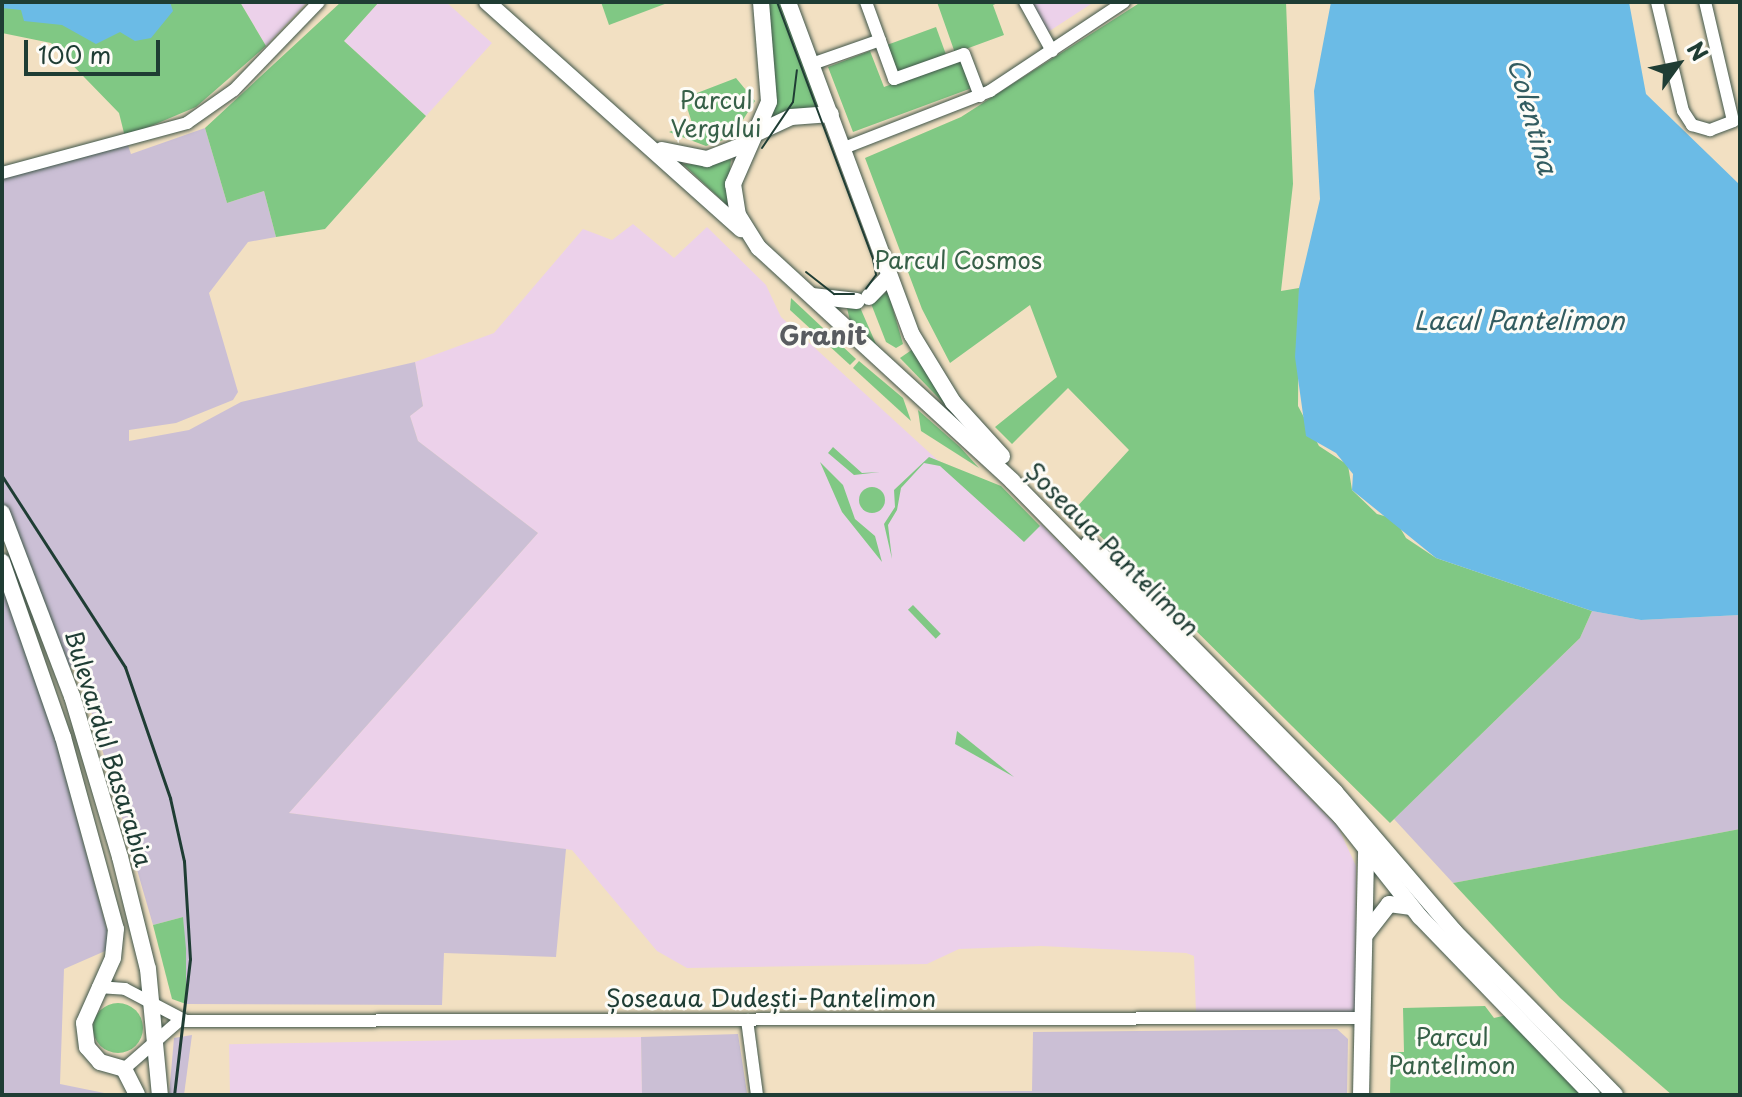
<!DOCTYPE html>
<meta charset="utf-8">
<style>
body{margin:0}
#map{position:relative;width:1742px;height:1097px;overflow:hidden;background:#f2e0c2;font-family:"Playpen Sans",sans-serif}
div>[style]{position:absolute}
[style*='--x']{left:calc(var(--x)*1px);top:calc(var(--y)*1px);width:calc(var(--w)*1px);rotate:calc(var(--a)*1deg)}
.built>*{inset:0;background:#ecd1ea;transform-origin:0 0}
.industrial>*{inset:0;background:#cbbfd5}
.green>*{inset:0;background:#80c884;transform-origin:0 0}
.round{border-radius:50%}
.water>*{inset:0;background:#6bbbe6}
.roads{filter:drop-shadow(0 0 2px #3f5549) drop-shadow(0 0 2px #3f5549)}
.minor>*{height:12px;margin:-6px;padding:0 6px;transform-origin:6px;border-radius:6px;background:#fff}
.major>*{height:16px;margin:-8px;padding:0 8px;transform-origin:8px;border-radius:8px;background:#fff}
.tram>*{height:2px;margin:-1px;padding:0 1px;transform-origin:1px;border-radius:1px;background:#1f3d34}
.rail>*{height:3px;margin:-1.5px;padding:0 1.5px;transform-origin:1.5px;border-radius:1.5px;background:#1f3d34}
span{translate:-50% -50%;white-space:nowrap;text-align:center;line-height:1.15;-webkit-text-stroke:6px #fdfcf7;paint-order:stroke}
.park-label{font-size:24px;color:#376048}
.street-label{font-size:24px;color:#1f3d34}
.water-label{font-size:26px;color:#325c60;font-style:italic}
.neighbourhood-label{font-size:26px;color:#595c60;font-weight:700}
.frame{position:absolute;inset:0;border:4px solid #1f3d34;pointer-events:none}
.north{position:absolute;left:1638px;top:24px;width:80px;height:80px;-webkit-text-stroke:6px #fdfcf7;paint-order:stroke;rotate:57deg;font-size:22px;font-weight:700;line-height:32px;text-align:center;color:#1f3d34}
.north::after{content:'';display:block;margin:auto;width:28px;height:36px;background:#1f3d34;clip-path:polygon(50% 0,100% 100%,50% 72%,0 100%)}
.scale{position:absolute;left:24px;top:40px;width:136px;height:36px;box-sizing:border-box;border:4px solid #1f3d34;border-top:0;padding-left:10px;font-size:24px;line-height:28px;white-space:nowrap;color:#1f3d34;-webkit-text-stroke:6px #fdfcf7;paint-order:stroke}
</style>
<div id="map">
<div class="built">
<div style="clip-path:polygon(240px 2px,307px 2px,266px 46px)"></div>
<div style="clip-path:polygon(379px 2px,446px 2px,492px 43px,426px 116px,344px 41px)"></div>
<div style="clip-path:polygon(1029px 2px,1094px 2px,1048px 32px)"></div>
<div style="clip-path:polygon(633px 224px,674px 258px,707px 227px,766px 285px,781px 317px,1025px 540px,1041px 524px,1338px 827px,1356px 866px,1355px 1012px,1196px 1014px,1194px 956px,1186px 953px,1041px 946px,959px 949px,927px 964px,687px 968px,657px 951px,572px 850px,289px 813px,538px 533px,418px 441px,410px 416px,423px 406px,415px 362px,494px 333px,583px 229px,612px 240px)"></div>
<div style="left:641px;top:1037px;width:58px;height:412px;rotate:89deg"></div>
</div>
<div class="industrial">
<div style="clip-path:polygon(205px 128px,227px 203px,264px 191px,276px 237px,248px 242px,209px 293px,238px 392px,233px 400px,176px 423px,129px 430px,129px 441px,189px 430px,241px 402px,415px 362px,423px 406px,410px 416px,418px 441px,538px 533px,289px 813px,566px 849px,556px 957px,444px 953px,442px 1005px,186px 1004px,183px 917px,153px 925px,78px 666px,68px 667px,2px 505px,2px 168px,125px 137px,131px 154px)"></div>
<div style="clip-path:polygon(2px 579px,51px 724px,112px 948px,64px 969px,60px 1084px,114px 1095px,2px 1095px)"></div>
<div style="clip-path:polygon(1592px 611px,1641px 620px,1740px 615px,1740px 829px,1453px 883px,1394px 819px,1580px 638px)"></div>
<div style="clip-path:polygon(1337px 1029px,1348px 1039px,1347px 1095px,642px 1095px,641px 1037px,738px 1034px,747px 1093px,1032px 1091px,1033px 1032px)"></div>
<div style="clip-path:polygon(192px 1035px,184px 1095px,169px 1095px,174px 1038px)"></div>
</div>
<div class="green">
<div style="clip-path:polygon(2px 2px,240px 2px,266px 46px,196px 107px,125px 137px,119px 113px,51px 43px,2px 33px)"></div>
<div style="clip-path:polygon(341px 2px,379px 2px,344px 41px,426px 116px,325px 229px,276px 237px,264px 191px,227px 203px,205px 128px)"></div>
<div style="clip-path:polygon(601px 2px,670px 2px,609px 25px)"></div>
<div style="clip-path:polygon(767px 2px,781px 2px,825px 106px,770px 118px,774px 67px)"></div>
<div style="clip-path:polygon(937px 2px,1000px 2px,993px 5px,1004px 35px,955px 53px)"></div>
<div style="clip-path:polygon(1141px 2px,1286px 2px,1293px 184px,1281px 291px,1299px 288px,1298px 406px,1319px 446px,1348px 465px,1352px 490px,1377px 514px,1395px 519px,1406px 538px,1436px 558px,1592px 611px,1580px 638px,1390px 823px,1074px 510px,1129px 450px,1068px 388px,1012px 444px,995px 427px,1057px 377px,1030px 305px,950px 363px,922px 309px,865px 158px,961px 117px)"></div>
<div style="left:936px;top:27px;width:30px;height:53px;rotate:70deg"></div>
<div style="clip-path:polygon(870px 51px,884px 87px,961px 58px,972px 88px,853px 132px,828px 67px)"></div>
<div style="clip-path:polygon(736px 78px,755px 101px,732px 137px,706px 146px,669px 132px,692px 123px,684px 98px)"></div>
<div style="clip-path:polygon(731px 159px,727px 205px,683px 164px,707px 165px)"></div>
<div style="clip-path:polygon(888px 292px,903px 344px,896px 348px,886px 342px,870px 301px)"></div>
<div style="clip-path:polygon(791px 298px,856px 359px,850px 365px,790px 310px)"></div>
<div style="clip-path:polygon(859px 305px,876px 344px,911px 379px,850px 321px,847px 308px)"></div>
<div style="clip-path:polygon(913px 349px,958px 418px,900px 358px)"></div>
<div style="clip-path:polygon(859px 361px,903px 398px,911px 421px,853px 368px)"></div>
<div style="clip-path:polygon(918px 410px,960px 447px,979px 468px,921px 431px)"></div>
<div style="clip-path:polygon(833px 447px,862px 473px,880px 472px,854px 475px,828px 453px)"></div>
<div style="clip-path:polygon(929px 457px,1001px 486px,1040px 526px,1024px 542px,940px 466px,924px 463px,901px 488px,897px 510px,888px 525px,892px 559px,884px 524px,895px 507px,894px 490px)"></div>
<div style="clip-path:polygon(820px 462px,843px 485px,855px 519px,875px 536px,882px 562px,842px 512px)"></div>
<div class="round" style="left:859px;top:487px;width:26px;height:26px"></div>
<div style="left:913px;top:605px;width:40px;height:7px;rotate:46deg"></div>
<div style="clip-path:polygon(957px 731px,1014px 777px,955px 744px)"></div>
<div style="clip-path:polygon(1740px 829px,1740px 1095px,1672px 1095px,1560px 998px,1453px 883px)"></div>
<div style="clip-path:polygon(183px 917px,186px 949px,186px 1004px,172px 999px,153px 925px)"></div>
<div class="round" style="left:93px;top:1003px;width:50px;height:50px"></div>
<div style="clip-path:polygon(1485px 1006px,1494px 1018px,1507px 1015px,1584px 1095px,1390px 1095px,1391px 1052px,1404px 1052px,1403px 1008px)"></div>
</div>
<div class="water">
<div style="clip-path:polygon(2px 2px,170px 2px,173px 11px,151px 38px,135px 41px,120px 32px,96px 44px,62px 25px,24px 21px,21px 10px,2px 8px)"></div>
<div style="clip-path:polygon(1331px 2px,1629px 2px,1646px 94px,1740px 185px,1740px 615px,1641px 620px,1592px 611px,1436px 558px,1352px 490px,1353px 474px,1336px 453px,1306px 436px,1295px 357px,1299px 288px,1320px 199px,1314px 91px)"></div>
</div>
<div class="roads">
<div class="minor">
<div style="--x:866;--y:2;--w:82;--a:70"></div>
<div style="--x:894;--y:79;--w:74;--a:-19.7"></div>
<div style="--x:964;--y:54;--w:45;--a:69.1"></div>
<div style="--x:1025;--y:2;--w:56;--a:61.1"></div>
<div style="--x:1657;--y:2;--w:112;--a:76.6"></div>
<div style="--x:1683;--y:111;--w:17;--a:57"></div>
<div style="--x:1692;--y:125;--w:19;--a:16"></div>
<div style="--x:1710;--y:130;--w:25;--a:-21"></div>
<div style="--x:1733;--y:121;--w:122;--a:-103.2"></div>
<div style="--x:812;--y:64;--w:72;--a:-19.4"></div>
<div style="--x:844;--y:148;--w:157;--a:-21.3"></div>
<div style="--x:990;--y:91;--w:161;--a:-33.6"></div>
<div style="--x:2;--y:173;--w:192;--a:-15.1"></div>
<div style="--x:187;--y:123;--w:57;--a:-35.1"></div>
<div style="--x:234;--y:90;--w:122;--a:-46"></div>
<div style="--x:98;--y:987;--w:27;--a:4"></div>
<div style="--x:125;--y:989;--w:69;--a:27.7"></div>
<div style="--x:186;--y:1021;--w:1177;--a:-0.15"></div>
<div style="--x:747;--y:1020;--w:76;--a:82.4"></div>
<div style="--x:124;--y:1069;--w:74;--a:-41.2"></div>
</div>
<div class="major">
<div style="--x:487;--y:2;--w:341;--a:41.8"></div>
<div style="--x:761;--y:2;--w:100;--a:85.4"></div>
<div style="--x:769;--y:102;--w:90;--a:113.7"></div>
<div style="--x:733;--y:184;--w:31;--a:81"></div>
<div style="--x:738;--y:215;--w:39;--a:58"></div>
<div style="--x:759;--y:248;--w:344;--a:42.6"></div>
<div style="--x:1012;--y:481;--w:470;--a:45.6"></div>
<div style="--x:1341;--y:817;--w:127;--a:51.7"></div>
<div style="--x:1420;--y:917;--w:248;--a:46"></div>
<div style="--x:788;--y:2;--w:355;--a:69.6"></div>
<div style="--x:912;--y:335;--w:79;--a:58.5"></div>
<div style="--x:953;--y:402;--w:73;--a:47.8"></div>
<div style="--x:759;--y:132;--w:35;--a:-25"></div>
<div style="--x:791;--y:117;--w:40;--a:-4.3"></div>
<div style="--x:662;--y:150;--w:46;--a:11.3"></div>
<div style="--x:707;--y:159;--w:40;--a:-21"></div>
<div style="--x:812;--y:296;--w:45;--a:6.3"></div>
<div style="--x:869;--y:297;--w:29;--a:-46"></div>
<div style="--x:2;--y:513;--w:196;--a:69.1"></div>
<div style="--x:72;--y:696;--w:168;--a:73.4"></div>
<div style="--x:120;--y:857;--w:115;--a:76"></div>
<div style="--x:148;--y:969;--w:127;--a:84.6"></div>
<div style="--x:1089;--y:543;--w:350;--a:45.3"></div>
<div style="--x:1335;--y:792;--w:184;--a:49.4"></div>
<div style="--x:1455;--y:932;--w:228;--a:45.5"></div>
<div style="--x:2;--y:562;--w:185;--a:70.8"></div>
<div style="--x:63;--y:737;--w:199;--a:74.6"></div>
<div style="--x:116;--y:929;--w:29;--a:96"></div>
<div style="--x:113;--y:958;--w:71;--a:114"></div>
<div style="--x:84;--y:1023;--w:24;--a:83"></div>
<div style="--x:87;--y:1047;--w:20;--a:49"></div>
<div style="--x:100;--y:1062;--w:25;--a:16"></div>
<div style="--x:124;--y:1069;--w:29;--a:63"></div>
<div style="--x:1365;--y:935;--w:39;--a:-52"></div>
<div style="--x:1389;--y:904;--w:21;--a:8"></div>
<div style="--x:1361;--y:1095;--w:247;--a:-88.8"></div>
</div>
</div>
<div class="tram">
<div style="--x:777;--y:2;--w:274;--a:69.5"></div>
<div style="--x:873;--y:259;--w:16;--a:79"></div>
<div style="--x:876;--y:275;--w:17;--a:126"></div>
<div style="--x:762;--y:148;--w:55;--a:-56"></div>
<div style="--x:793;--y:102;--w:32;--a:-83"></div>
<div style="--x:806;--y:272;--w:36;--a:38"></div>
<div style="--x:834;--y:294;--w:20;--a:0"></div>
</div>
<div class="rail">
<div style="--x:2;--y:476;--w:227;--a:57.2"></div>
<div style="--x:125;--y:667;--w:139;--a:71"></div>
<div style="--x:170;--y:798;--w:65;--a:77.5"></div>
<div style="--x:184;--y:861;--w:98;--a:86.5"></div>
<div style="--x:190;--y:959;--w:137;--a:96.7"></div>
</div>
<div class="park-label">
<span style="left:716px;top:114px">Parcul<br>Vergului</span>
<span style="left:958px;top:260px">Parcul Cosmos</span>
<span style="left:1452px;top:1051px">Parcul<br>Pantelimon</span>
</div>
<div class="street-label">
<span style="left:1113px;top:549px;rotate:45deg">Șoseaua Pantelimon</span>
<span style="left:109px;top:748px;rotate:73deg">Bulevardul Basarabia</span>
<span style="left:771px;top:998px">Șoseaua Dudești-Pantelimon</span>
</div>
<div class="water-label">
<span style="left:1533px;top:116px;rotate:74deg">Colentina</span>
<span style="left:1519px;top:320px">Lacul Pantelimon</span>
</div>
<div class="neighbourhood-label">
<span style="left:823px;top:335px">Granit</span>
</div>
<div class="frame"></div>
<div class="north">N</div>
<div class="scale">100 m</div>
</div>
